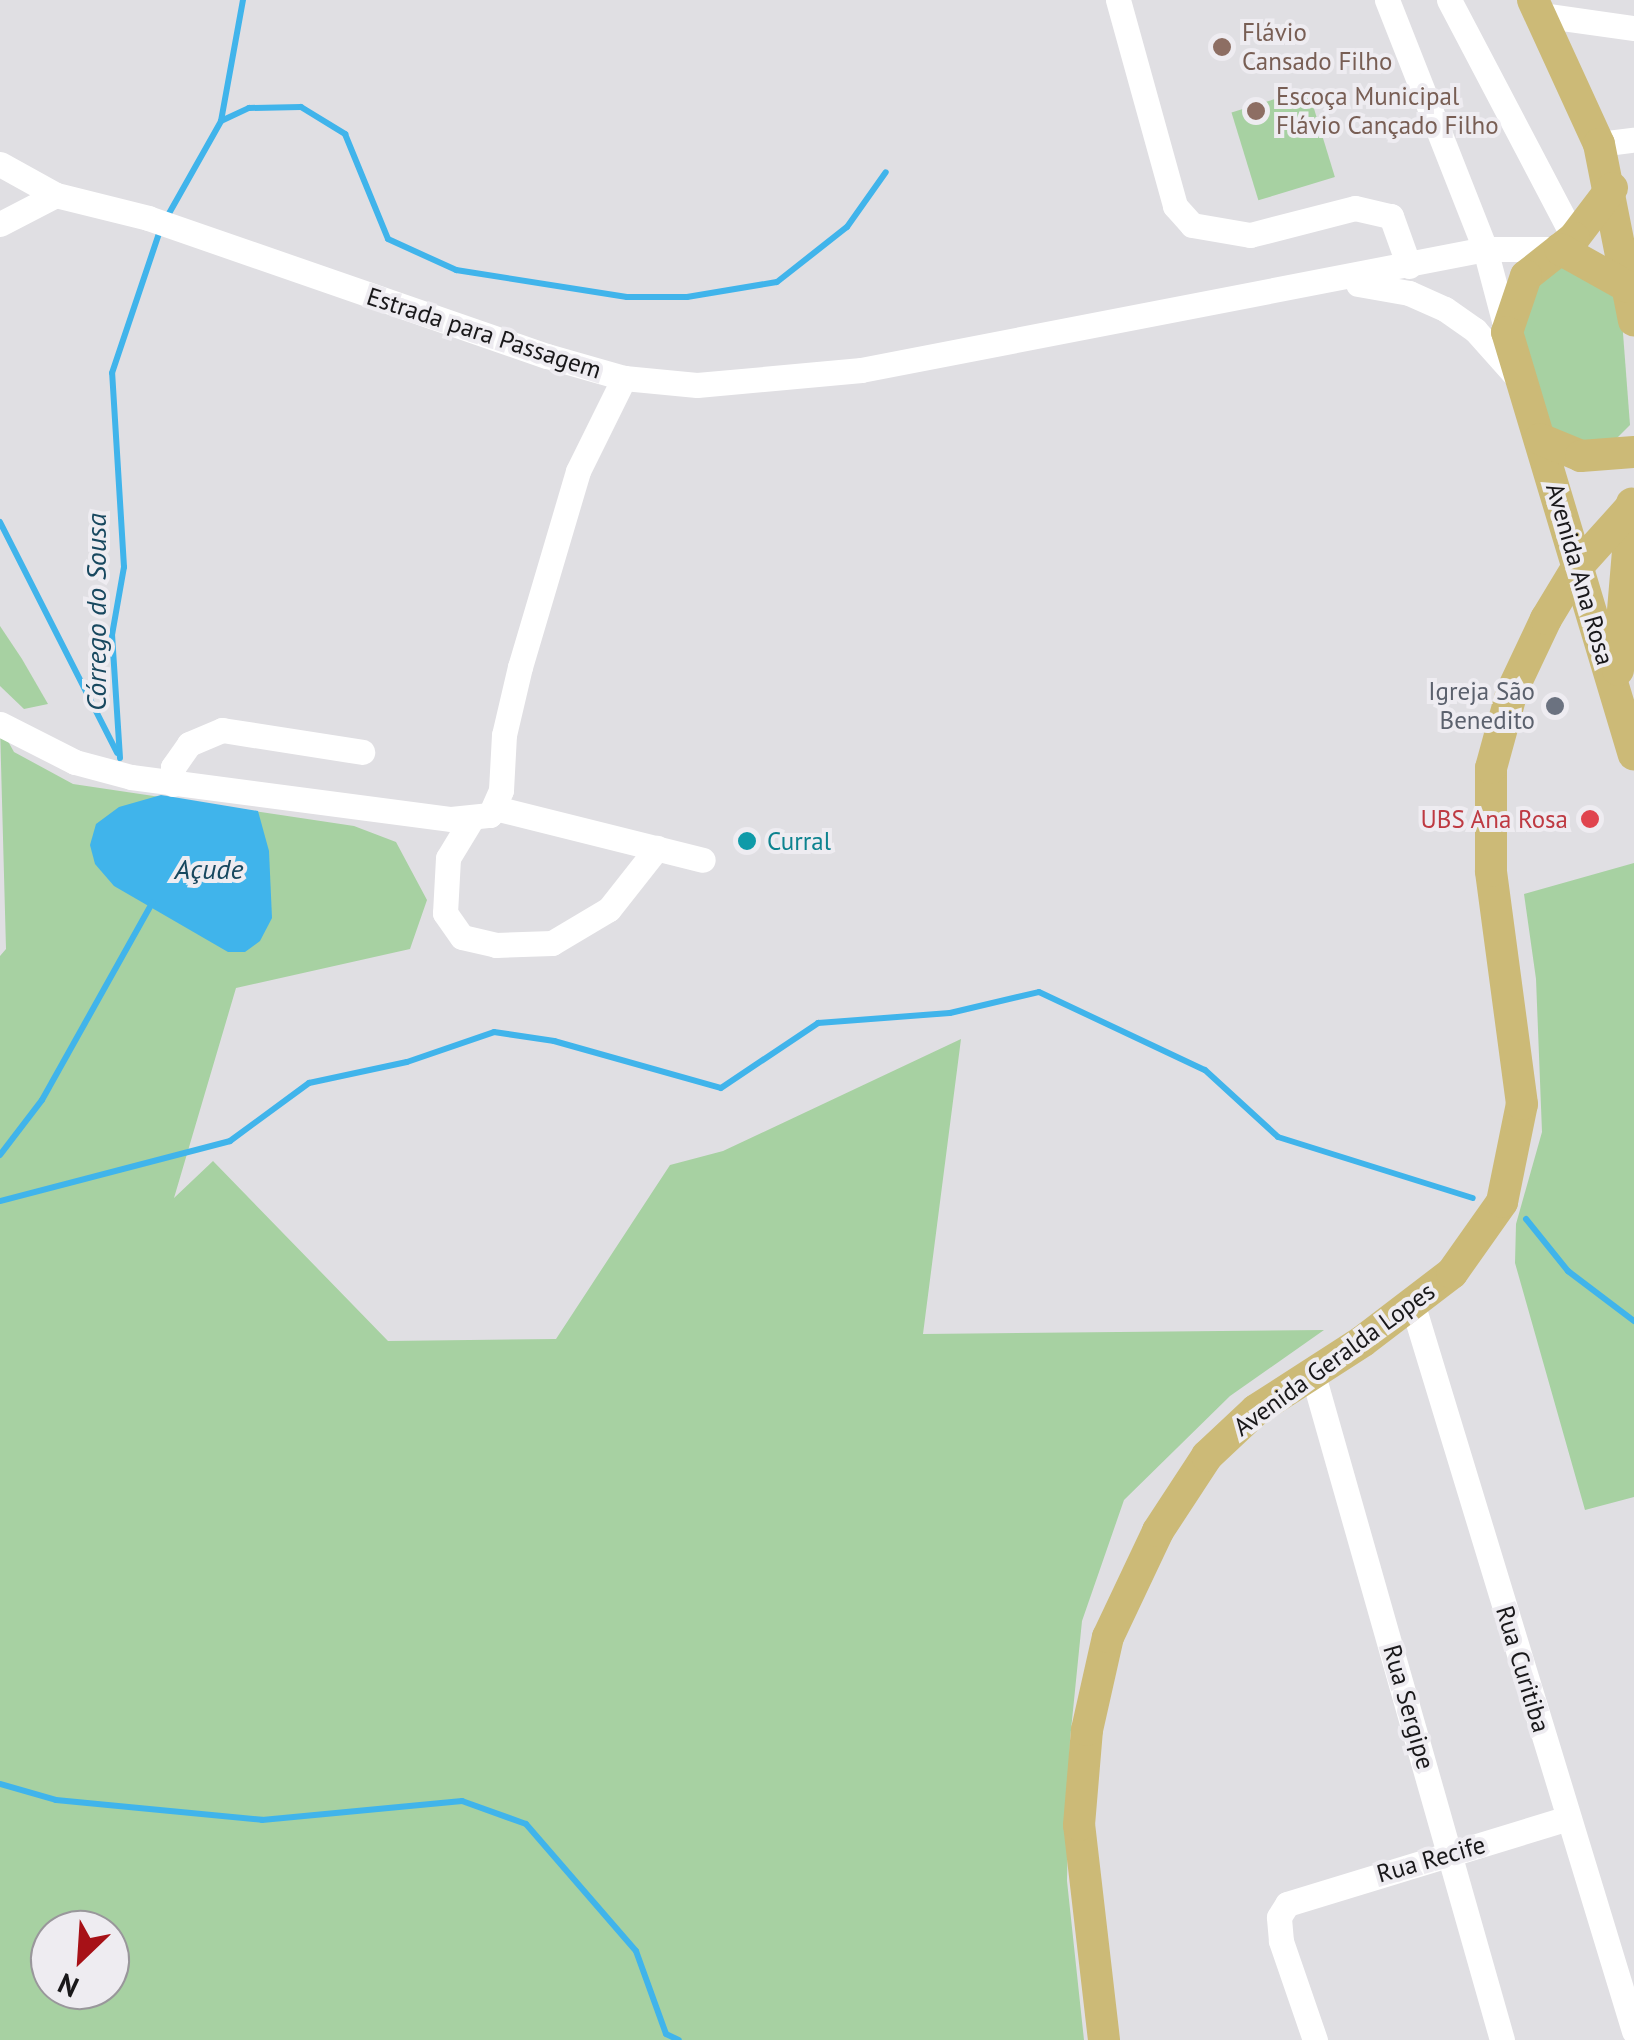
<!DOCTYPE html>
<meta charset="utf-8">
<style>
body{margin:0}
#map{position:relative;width:1634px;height:2040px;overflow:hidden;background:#e0dfe3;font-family:"PT Sans",sans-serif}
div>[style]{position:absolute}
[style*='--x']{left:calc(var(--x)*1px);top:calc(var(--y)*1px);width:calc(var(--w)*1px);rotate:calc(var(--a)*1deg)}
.green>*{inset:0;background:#a7d1a2;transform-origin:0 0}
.water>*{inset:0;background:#40b4eb}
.stream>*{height:6px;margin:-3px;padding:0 3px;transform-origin:3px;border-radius:3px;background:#40b4eb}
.minor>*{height:25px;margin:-12.5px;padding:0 12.5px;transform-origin:12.5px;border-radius:12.5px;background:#fff}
.major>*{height:32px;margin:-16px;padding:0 16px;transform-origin:16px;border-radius:16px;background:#ccba77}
.dots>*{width:28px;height:28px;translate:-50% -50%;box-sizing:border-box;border:5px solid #eeecf1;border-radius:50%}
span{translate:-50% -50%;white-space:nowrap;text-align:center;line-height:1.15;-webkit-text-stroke:8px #eeecf1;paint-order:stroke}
.education-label{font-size:25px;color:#785e54}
.left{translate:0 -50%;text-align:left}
.street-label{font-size:25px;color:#19181a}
.worship-label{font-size:25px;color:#5b616d}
.right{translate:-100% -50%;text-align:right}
.health-label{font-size:25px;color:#be3a42}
.culture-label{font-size:25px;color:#0d838f}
.water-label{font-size:28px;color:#18485f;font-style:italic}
.north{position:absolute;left:30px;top:1910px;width:100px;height:100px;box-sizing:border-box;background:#eeecf1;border:2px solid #99979b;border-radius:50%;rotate:205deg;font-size:28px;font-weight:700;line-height:40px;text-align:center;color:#19181a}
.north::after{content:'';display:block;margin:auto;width:35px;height:45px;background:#a71117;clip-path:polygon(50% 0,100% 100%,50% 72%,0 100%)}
</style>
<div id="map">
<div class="green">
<div style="left:1308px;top:89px;width:92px;height:80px;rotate:73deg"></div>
<div style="clip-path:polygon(1565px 263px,1614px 293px,1622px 320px,1630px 425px,1613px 442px,1556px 440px,1520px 335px,1530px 286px)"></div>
<div style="clip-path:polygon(0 626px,22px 659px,48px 704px,24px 709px,0 686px)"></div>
<div style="clip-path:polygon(evenodd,0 727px,14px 752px,73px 784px,354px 826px,396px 842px,427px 900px,410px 949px,236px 988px,174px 1198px,213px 1161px,388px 1341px,556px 1339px,670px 1165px,723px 1151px,961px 1039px,923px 1334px,1324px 1330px,1230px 1396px,1124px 1500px,1082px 1621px,1070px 1740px,1067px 1881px,1084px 2040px,0 2040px,0 956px,6px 949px,0 727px,50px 1930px,110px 1930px,110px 1990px,50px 1990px,50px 1930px)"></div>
<div style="clip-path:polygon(1634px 863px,1634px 1497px,1585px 1510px,1515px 1263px,1516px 1224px,1542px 1132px,1536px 979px,1524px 894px)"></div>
</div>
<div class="water">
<div style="clip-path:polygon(161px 795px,258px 811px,269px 851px,272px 918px,260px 941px,245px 952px,228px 952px,114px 886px,95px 864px,90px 845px,96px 824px,119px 807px)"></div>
</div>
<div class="stream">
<div style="--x:221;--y:121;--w:31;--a:-25"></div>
<div style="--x:249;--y:108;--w:52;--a:-1.1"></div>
<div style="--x:301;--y:107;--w:52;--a:31.5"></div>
<div style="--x:345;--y:134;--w:113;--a:67.7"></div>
<div style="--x:388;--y:239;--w:75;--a:24.5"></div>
<div style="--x:456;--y:270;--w:173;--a:9"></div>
<div style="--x:627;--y:297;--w:60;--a:0"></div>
<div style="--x:687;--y:297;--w:91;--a:-9.5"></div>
<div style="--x:777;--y:282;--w:89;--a:-38.2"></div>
<div style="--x:847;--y:227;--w:67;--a:-54.7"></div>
<div style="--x:167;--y:217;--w:110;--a:-60.6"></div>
<div style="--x:221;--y:121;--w:123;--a:-79.7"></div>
<div style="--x:0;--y:522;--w:259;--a:63.1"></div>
<div style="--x:120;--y:758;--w:123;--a:-93.7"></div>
<div style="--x:112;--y:635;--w:69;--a:-80"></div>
<div style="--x:124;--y:567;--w:194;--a:-93.5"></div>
<div style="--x:112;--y:373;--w:148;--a:-71.4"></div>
<div style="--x:0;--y:1155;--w:69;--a:-52.6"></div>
<div style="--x:42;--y:1100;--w:226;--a:-60.8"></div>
<div style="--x:0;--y:1201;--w:238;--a:-14.6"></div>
<div style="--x:230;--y:1141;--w:98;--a:-36.3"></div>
<div style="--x:309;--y:1083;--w:100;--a:-12.1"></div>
<div style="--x:407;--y:1062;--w:92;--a:-19"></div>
<div style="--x:494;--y:1032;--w:61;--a:8.5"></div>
<div style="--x:554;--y:1041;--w:173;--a:15.7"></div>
<div style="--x:721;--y:1088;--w:117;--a:-33.8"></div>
<div style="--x:818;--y:1023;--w:132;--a:-4.3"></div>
<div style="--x:950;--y:1013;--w:91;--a:-13.3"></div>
<div style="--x:1039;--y:992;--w:183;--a:25.2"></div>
<div style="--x:1205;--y:1070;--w:99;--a:42.5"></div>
<div style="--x:1278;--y:1137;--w:204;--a:17.4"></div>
<div style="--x:1526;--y:1219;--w:67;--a:51.1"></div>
<div style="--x:1568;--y:1271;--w:83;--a:37.1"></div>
<div style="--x:0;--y:1784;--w:58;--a:15.9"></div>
<div style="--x:56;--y:1800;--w:207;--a:5.5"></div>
<div style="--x:262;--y:1820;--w:201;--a:-5.4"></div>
<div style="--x:462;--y:1801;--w:68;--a:19.8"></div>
<div style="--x:526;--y:1824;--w:168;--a:49.1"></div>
<div style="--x:636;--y:1951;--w:88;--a:70.1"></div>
<div style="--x:666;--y:2034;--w:14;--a:25"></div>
</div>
<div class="minor">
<div style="--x:1118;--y:0;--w:214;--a:74.5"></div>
<div style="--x:1175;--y:206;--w:25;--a:48"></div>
<div style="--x:1192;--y:225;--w:59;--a:9.8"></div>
<div style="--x:1250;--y:235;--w:108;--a:-14.4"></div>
<div style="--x:1355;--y:208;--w:37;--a:13"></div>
<div style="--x:1391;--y:216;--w:53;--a:70.2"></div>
<div style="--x:1387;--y:0;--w:268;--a:68.5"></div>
<div style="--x:1485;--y:249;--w:86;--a:75.2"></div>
<div style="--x:1449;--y:0;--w:269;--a:62.3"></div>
<div style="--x:1541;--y:15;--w:94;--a:8"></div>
<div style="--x:1599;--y:144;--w:35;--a:-7"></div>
<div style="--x:0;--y:164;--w:64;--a:29"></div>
<div style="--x:56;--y:195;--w:95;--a:14"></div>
<div style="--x:148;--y:218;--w:422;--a:19.1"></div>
<div style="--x:547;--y:356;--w:80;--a:15.9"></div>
<div style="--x:624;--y:378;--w:73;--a:5.5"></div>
<div style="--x:697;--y:385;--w:165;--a:-5.2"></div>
<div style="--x:861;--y:370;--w:636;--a:-10.97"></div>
<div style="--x:1485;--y:249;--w:75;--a:0"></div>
<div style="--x:0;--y:224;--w:63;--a:-27.4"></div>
<div style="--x:1358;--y:284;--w:52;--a:10"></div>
<div style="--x:1409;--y:293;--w:39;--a:24"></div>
<div style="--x:1445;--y:309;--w:37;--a:35"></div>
<div style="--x:1475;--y:330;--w:62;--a:48.3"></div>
<div style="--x:0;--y:724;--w:84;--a:26.9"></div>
<div style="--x:75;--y:762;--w:58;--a:15"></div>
<div style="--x:131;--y:777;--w:323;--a:7.5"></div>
<div style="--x:451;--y:819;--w:39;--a:-6"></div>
<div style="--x:490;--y:815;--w:27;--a:-66"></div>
<div style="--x:501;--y:790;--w:55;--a:-86.9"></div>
<div style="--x:504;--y:735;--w:70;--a:-76.8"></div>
<div style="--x:520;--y:667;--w:204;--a:-73.5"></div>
<div style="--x:578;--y:471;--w:104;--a:-63.7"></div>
<div style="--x:173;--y:784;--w:17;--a:-90"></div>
<div style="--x:173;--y:767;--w:28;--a:-55"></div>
<div style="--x:189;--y:744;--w:36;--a:-23"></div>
<div style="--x:222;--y:730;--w:142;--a:8.9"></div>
<div style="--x:495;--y:808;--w:214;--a:14"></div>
<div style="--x:471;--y:820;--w:44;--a:121.2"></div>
<div style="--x:448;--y:858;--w:55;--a:93.1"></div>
<div style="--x:445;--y:913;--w:29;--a:55"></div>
<div style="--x:462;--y:937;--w:35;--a:13"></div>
<div style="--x:496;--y:945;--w:56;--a:-2"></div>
<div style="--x:552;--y:943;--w:66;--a:-30.8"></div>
<div style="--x:609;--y:909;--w:78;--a:-51.8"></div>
<div style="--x:1413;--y:1306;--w:758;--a:73.05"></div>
<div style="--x:1313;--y:1375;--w:691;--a:74.13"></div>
<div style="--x:1315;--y:2040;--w:105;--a:-109"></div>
<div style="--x:1281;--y:1941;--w:24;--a:-95"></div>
<div style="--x:1279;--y:1917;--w:15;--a:-58"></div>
<div style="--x:1287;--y:1904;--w:294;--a:-17"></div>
</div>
<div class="major">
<div style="--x:1533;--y:0;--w:158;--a:65.4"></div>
<div style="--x:1599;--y:144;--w:180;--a:78.8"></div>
<div style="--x:1612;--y:188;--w:63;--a:127.2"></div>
<div style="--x:1574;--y:238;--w:61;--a:141.6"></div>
<div style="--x:1526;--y:276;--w:59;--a:108.7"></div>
<div style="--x:1507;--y:332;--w:441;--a:73.3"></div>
<div style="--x:1560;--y:249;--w:78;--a:29.2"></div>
<div style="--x:1540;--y:439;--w:44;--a:22.5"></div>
<div style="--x:1581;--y:456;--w:53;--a:-4.3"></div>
<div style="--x:1618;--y:670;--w:167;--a:-85.2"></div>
<div style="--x:1104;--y:2040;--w:216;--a:-96.6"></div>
<div style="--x:1079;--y:1825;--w:95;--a:-85.2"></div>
<div style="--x:1087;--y:1730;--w:95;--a:-77.3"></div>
<div style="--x:1108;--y:1637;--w:117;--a:-64.7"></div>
<div style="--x:1158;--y:1531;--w:90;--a:-56.8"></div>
<div style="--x:1207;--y:1456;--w:67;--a:-43.2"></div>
<div style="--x:1256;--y:1410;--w:127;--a:-32.8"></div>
<div style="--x:1363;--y:1341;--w:112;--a:-37.4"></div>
<div style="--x:1452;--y:1273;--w:87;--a:-54.8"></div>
<div style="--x:1502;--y:1202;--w:100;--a:-78.5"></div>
<div style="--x:1522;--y:1104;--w:235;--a:-97.6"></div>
<div style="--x:1491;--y:871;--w:103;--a:-90"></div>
<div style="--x:1491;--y:768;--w:80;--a:-74.7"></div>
<div style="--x:1512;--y:691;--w:80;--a:-64.7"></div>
<div style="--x:1546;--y:619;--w:62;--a:-58.9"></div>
<div style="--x:1578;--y:566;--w:81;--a:-48"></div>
</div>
<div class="dots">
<div style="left:1222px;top:47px;background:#8d6e63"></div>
<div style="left:1256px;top:111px;background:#8d6e63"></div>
<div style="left:1555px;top:706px;background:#6b7280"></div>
<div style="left:1590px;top:819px;background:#e0444e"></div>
<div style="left:747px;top:841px;background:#0f9aa8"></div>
</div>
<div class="education-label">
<span class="left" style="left:1242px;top:47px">Flávio<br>Cansado Filho</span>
<span class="left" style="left:1276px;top:111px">Escoça Municipal<br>Flávio Cançado Filho</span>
</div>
<div class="street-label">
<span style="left:484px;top:333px;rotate:18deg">Estrada para Passagem</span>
<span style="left:1580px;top:574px;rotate:74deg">Avenida Ana Rosa</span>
<span style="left:1334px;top:1359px;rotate:-36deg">Avenida Geralda Lopes</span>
<span style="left:1523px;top:1669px;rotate:73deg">Rua Curitiba</span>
<span style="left:1409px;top:1707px;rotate:74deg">Rua Sergipe</span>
<span style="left:1431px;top:1859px;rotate:-16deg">Rua Recife</span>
</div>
<div class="worship-label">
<span class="right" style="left:1535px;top:706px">Igreja São<br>Benedito</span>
</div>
<div class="health-label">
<span class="right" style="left:1568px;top:819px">UBS Ana Rosa</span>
</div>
<div class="culture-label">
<span class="left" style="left:767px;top:841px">Curral</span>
</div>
<div class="water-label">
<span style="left:96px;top:612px;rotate:-90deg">Córrego do Sousa</span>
<span style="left:209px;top:869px">Açude</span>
</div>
<div class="north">N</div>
</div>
